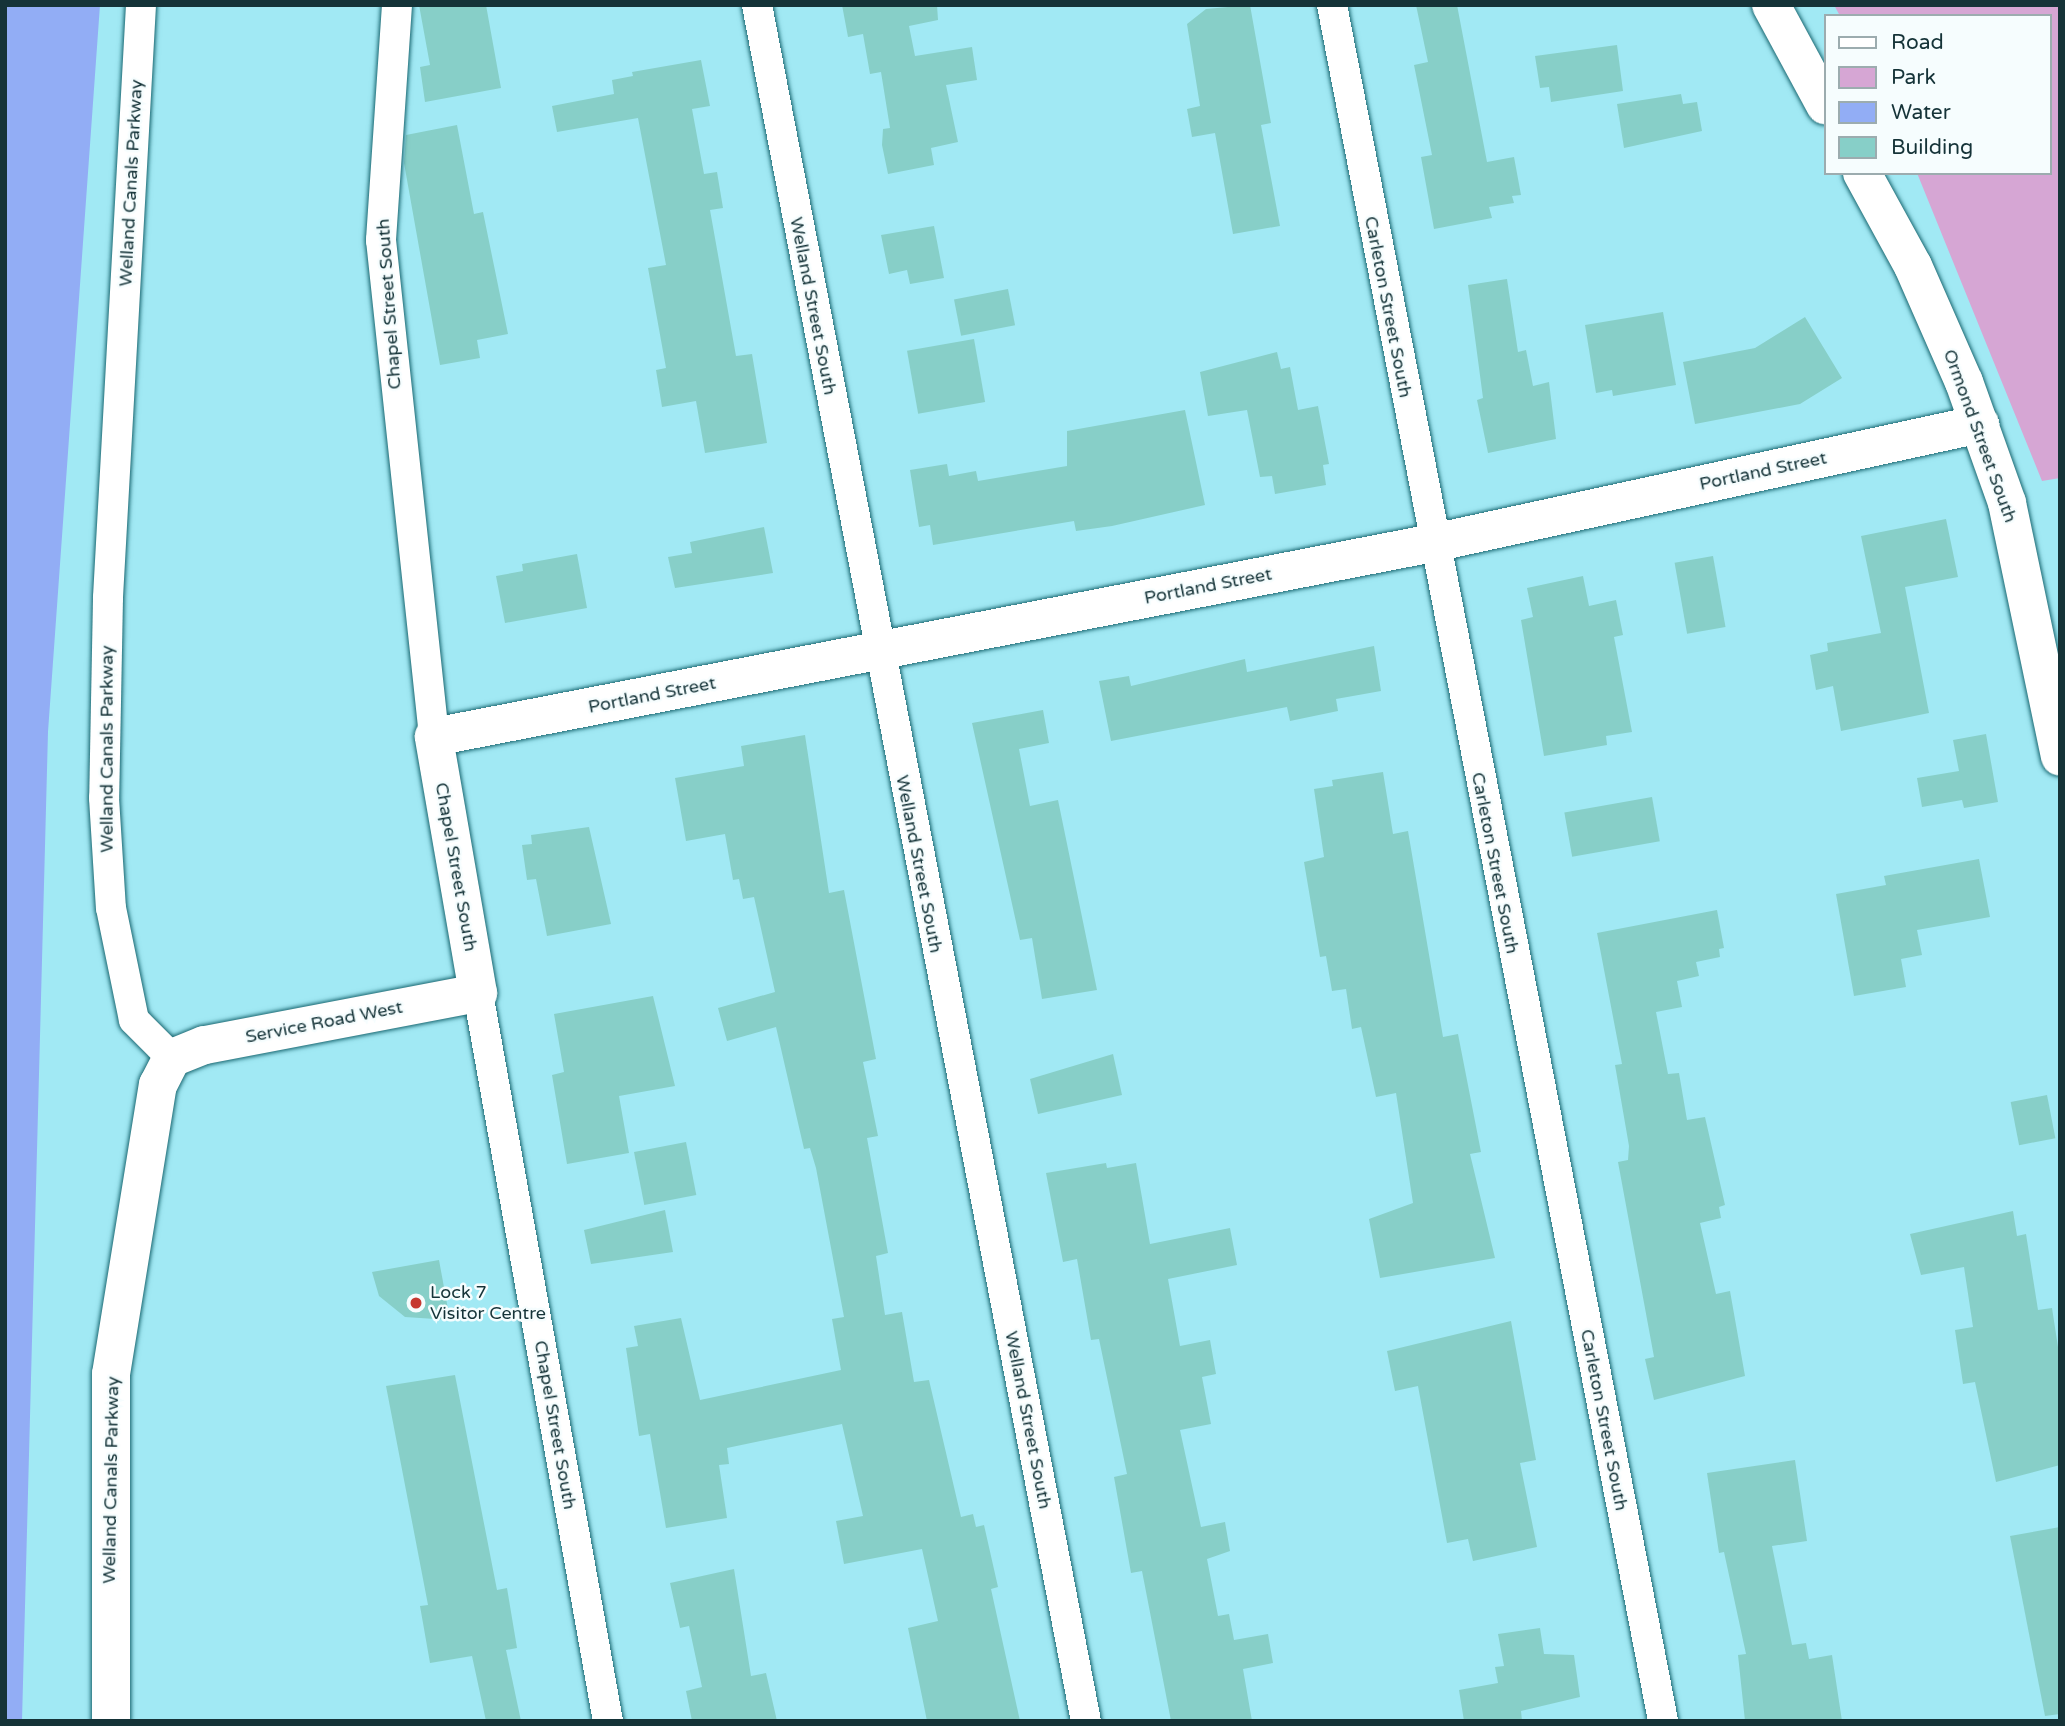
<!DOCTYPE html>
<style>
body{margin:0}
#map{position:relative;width:2065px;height:1726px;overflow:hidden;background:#a1e9f4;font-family:"Varela Round",sans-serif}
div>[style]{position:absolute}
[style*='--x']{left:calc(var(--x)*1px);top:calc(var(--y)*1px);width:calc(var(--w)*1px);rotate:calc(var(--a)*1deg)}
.green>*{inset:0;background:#d6a6d4}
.water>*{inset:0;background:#92adf5}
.building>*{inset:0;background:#87cfc8;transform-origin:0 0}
.roads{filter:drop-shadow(0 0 2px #1a6872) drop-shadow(0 0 2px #1a6872)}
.street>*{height:30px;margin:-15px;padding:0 15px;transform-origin:15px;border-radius:15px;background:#fff}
.secondary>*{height:38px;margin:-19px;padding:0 19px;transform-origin:19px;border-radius:19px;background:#fff}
.dots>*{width:19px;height:19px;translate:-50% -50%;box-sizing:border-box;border:4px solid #f6fdfe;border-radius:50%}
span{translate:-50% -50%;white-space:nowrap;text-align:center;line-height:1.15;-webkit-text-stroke:5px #f6fdfe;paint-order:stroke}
.street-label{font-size:18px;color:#153338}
.poi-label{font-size:18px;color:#153338}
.left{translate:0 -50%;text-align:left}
.frame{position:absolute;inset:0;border:7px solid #153338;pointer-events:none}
.legend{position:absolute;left:1824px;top:14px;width:228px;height:161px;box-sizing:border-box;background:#f6fdfe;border:2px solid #9cacaf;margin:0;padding:9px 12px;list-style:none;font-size:21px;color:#153338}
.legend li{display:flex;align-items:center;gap:14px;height:35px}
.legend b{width:35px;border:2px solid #9cacaf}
</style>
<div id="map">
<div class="green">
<div style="clip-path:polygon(1834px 5px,2060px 5px,2060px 478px,2042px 481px,1917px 173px,2049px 173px,2049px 16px,1840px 16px)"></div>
</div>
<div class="water">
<div style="clip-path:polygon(5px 5px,100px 5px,48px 732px,22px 1721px,5px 1721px)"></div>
</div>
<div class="building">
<div style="clip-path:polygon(419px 5px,486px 5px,501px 88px,425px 102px,420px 67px,430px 65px)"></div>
<div style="clip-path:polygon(842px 5px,937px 5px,938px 20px,909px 26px,915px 56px,972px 47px,977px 80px,946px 85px,958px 142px,931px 148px,934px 165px,888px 174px,882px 145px,883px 129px,890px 128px,881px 72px,870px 74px,863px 34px,848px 37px)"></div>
<div style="clip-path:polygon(1250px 5px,1271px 123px,1261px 125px,1280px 226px,1233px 234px,1215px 133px,1192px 137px,1187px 109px,1200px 106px,1187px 24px,1206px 9px)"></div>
<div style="clip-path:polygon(1416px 5px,1457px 5px,1487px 162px,1514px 157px,1521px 195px,1512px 196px,1514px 203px,1489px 207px,1492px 218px,1434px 229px,1421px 157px,1432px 155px,1414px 65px,1428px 62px)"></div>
<div style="clip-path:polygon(1617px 45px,1623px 91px,1551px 102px,1549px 87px,1540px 88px,1535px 56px)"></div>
<div style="clip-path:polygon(701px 60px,710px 106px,692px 109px,704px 174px,717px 172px,723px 208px,710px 210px,736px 356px,752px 354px,767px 443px,705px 453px,696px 401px,662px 407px,656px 370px,666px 368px,648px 268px,666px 265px,638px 118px,557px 132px,552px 106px,614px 94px,612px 80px,633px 76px,632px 72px)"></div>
<div style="clip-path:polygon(1681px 94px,1683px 104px,1697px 102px,1702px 131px,1624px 148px,1617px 104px)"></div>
<div style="clip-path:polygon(457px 125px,474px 214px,483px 212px,508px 334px,477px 340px,480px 358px,440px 365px,404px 163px,406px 135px)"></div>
<div style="clip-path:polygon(934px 226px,944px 278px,910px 284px,907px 270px,889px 274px,881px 235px)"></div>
<div style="clip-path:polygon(1507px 279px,1518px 352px,1526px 350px,1533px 386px,1549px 382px,1556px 439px,1488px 453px,1477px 400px,1483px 398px,1468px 285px)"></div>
<div style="left:1008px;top:289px;width:37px;height:55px;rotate:79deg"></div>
<div style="clip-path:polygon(1663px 312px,1676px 385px,1613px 396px,1612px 390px,1596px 393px,1585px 325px)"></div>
<div style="clip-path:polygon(1805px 317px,1842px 378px,1800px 404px,1695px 424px,1683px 362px,1755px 348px)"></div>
<div style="left:974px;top:339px;width:64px;height:68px;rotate:80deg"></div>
<div style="clip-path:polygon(1277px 352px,1281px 369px,1290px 367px,1298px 410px,1318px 406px,1329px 464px,1323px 465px,1326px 485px,1275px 494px,1272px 476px,1260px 477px,1247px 410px,1208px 416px,1200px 372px)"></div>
<div style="clip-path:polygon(1185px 410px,1205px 505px,1112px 526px,1076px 531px,1074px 521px,933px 545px,930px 525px,919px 527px,910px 470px,947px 464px,949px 476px,976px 471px,978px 481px,1067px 466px,1067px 431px)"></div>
<div style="clip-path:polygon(1946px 519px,1958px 577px,1905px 587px,1929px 713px,1841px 731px,1833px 686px,1816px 690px,1810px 655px,1828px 651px,1827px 643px,1881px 633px,1861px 536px)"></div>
<div style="clip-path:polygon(764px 527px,773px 573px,675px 588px,668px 557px,692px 553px,690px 542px)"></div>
<div style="clip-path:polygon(577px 554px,587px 608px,505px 623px,496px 576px,523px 571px,522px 564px)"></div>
<div style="left:1713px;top:556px;width:72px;height:39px;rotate:80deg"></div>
<div style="clip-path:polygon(1583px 576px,1589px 606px,1616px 600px,1623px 635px,1614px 637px,1632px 732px,1606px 736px,1607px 745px,1544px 756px,1521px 620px,1533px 617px,1527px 588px)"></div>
<div style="clip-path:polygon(1374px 646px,1381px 691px,1336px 699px,1338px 711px,1290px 721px,1287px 707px,1111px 741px,1099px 681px,1129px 676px,1131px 686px,1245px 659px,1247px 672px)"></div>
<div style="clip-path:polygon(1043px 710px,1049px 743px,1019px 749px,1030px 806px,1058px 800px,1097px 990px,1042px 999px,1032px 938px,1020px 940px,972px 723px)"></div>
<div style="clip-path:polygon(1986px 734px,1998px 802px,1964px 808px,1962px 800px,1922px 807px,1917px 778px,1959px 771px,1953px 740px)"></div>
<div style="clip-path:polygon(805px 735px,829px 893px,844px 890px,876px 1059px,863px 1062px,878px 1136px,867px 1138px,888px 1253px,876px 1256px,885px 1315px,902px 1312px,914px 1382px,929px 1380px,961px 1517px,973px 1514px,976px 1527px,984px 1525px,998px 1587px,991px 1589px,1020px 1721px,927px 1721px,908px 1628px,938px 1621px,922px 1549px,844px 1564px,836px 1521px,863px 1516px,842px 1424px,727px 1448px,729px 1464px,719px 1465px,727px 1518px,666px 1528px,650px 1434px,639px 1436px,626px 1348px,638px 1346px,634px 1326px,681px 1318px,700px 1400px,841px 1370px,832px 1319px,844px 1317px,816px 1168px,810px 1148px,804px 1149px,776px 1027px,727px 1041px,718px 1008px,775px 992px,754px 897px,743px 899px,739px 879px,733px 880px,725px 834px,686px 841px,675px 778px,744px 766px,741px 746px)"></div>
<div style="clip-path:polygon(1383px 772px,1393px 834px,1408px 831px,1443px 1037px,1458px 1034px,1481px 1152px,1470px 1154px,1495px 1258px,1380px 1278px,1369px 1219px,1413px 1203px,1396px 1093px,1376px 1097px,1361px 1027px,1352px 1029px,1346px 989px,1332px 991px,1326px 956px,1320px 957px,1304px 862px,1324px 857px,1314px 789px,1333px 786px,1332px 780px)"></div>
<div style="left:1652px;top:797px;width:45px;height:89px;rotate:80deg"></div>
<div style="clip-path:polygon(589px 827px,611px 924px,547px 936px,536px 879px,527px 880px,522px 845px,532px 844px,531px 835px)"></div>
<div style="clip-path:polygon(1979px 859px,1990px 917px,1917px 930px,1922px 955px,1901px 959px,1906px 987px,1854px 996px,1836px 894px,1886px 885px,1884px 876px)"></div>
<div style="clip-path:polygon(1717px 910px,1724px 948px,1719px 949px,1720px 957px,1696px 962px,1699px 976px,1677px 981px,1682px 1007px,1656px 1012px,1668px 1074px,1679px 1073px,1687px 1120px,1705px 1117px,1725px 1205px,1719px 1207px,1721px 1218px,1700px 1223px,1716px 1294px,1730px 1291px,1745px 1376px,1654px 1400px,1645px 1359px,1654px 1357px,1618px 1162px,1628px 1160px,1629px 1146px,1615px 1065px,1622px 1064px,1597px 933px)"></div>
<div style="clip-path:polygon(653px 996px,675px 1086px,619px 1096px,629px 1153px,567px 1164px,552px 1075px,564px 1072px,554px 1014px)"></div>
<div style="clip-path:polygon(1113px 1054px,1122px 1095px,1038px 1114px,1030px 1079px)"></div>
<div style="left:2047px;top:1095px;width:44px;height:37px;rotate:79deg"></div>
<div style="left:686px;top:1142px;width:54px;height:53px;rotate:79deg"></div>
<div style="clip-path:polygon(1106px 1163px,1107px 1168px,1136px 1163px,1150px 1244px,1230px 1228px,1237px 1265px,1168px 1279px,1180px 1346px,1210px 1340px,1216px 1374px,1202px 1377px,1211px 1424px,1180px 1430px,1201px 1527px,1225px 1522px,1230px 1551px,1207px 1559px,1218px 1616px,1229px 1614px,1234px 1640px,1268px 1634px,1273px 1663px,1243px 1669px,1252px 1721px,1171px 1721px,1142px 1571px,1131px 1573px,1114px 1477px,1127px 1474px,1099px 1339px,1091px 1340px,1077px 1259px,1063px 1262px,1046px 1173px)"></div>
<div style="clip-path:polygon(665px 1210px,673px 1252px,591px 1264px,584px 1230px)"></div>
<div style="clip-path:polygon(2013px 1211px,2017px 1236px,2026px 1234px,2038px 1310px,2052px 1308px,2060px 1360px,2060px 1465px,1996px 1482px,1975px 1382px,1963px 1384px,1955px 1330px,1973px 1327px,1964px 1267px,1921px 1275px,1910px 1234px)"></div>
<div style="clip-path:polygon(439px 1260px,450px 1320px,405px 1317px,379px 1296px,372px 1272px)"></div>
<div style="clip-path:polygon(1511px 1321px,1536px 1460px,1520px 1463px,1537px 1547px,1473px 1561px,1468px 1539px,1447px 1543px,1418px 1386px,1395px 1391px,1387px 1351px)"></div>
<div style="clip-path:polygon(455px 1375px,497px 1590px,507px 1588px,517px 1648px,506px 1650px,521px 1721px,486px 1721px,472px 1656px,430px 1663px,420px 1606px,428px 1605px,386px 1386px)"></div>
<div style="clip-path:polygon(1795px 1460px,1807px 1541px,1772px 1546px,1792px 1645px,1806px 1643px,1809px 1659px,1832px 1655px,1842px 1721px,1745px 1721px,1738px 1655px,1746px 1654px,1724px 1552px,1719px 1553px,1707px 1473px)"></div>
<div style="clip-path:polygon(2060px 1527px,2060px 1714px,2045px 1716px,2010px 1536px)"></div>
<div style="clip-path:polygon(734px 1569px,751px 1676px,766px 1673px,777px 1721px,692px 1721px,686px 1691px,702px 1687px,689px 1626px,680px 1628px,670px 1583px)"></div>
<div style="clip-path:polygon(1540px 1628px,1544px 1654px,1574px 1655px,1580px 1697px,1521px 1711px,1522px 1721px,1464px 1721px,1459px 1690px,1498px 1683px,1495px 1667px,1504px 1666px,1498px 1634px)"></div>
</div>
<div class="roads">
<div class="street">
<div style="--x:141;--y:5;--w:594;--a:93.19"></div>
<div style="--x:108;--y:598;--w:200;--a:91.1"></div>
<div style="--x:104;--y:798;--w:110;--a:86.4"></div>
<div style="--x:111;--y:908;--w:114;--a:78.4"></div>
<div style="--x:134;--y:1020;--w:54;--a:45"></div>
<div style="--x:397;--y:5;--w:236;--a:93.9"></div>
<div style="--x:381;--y:240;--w:500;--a:83.9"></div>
<div style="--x:757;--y:5;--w:1747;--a:79.15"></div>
<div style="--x:1332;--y:5;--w:1748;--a:79.08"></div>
<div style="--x:478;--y:993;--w:740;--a:79.88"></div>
</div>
<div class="secondary">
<div style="--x:1771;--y:5;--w:114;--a:61.6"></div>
<div style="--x:1862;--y:173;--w:106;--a:61.3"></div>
<div style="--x:1913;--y:266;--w:127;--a:66.3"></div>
<div style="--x:1964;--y:382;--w:128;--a:70.4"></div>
<div style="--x:2007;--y:503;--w:259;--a:78.2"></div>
<div style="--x:111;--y:1721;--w:347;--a:-90"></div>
<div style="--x:111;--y:1374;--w:293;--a:-80.8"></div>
<div style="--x:158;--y:1085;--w:30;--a:-63"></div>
<div style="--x:172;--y:1058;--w:35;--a:-22"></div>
<div style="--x:205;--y:1045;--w:278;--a:-10.8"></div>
<div style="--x:478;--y:993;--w:260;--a:-99.8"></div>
<div style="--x:434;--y:737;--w:1018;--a:-10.99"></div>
<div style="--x:1433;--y:543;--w:560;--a:-12.27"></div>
</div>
</div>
<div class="dots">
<div style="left:416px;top:1303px;background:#c63931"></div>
</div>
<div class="street-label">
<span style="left:131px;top:183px;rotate:-87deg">Welland Canals Parkway</span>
<span style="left:389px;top:304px;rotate:-94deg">Chapel Street South</span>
<span style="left:813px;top:306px;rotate:79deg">Welland Street South</span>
<span style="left:1388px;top:307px;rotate:79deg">Carleton Street South</span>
<span style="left:1980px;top:436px;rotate:70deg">Ormond Street South</span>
<span style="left:1763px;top:471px;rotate:-12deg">Portland Street</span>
<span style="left:1208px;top:586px;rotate:-11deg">Portland Street</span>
<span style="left:652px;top:695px;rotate:-11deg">Portland Street</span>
<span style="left:107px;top:749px;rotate:-90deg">Welland Canals Parkway</span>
<span style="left:1495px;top:863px;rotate:79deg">Carleton Street South</span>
<span style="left:919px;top:864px;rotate:79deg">Welland Street South</span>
<span style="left:456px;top:867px;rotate:80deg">Chapel Street South</span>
<span style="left:324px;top:1022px;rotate:-11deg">Service Road West</span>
<span style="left:1028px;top:1420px;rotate:79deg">Welland Street South</span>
<span style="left:1604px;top:1420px;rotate:79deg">Carleton Street South</span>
<span style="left:555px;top:1425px;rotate:80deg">Chapel Street South</span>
<span style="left:111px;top:1480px;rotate:-89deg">Welland Canals Parkway</span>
</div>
<div class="poi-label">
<span class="left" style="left:430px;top:1303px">Lock 7<br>Visitor Centre</span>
</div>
<div class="frame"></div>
<ul class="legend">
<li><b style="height:9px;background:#fff"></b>Road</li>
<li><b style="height:19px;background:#d6a6d4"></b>Park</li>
<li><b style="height:19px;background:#92adf5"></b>Water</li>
<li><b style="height:19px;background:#87cfc8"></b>Building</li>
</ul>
</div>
